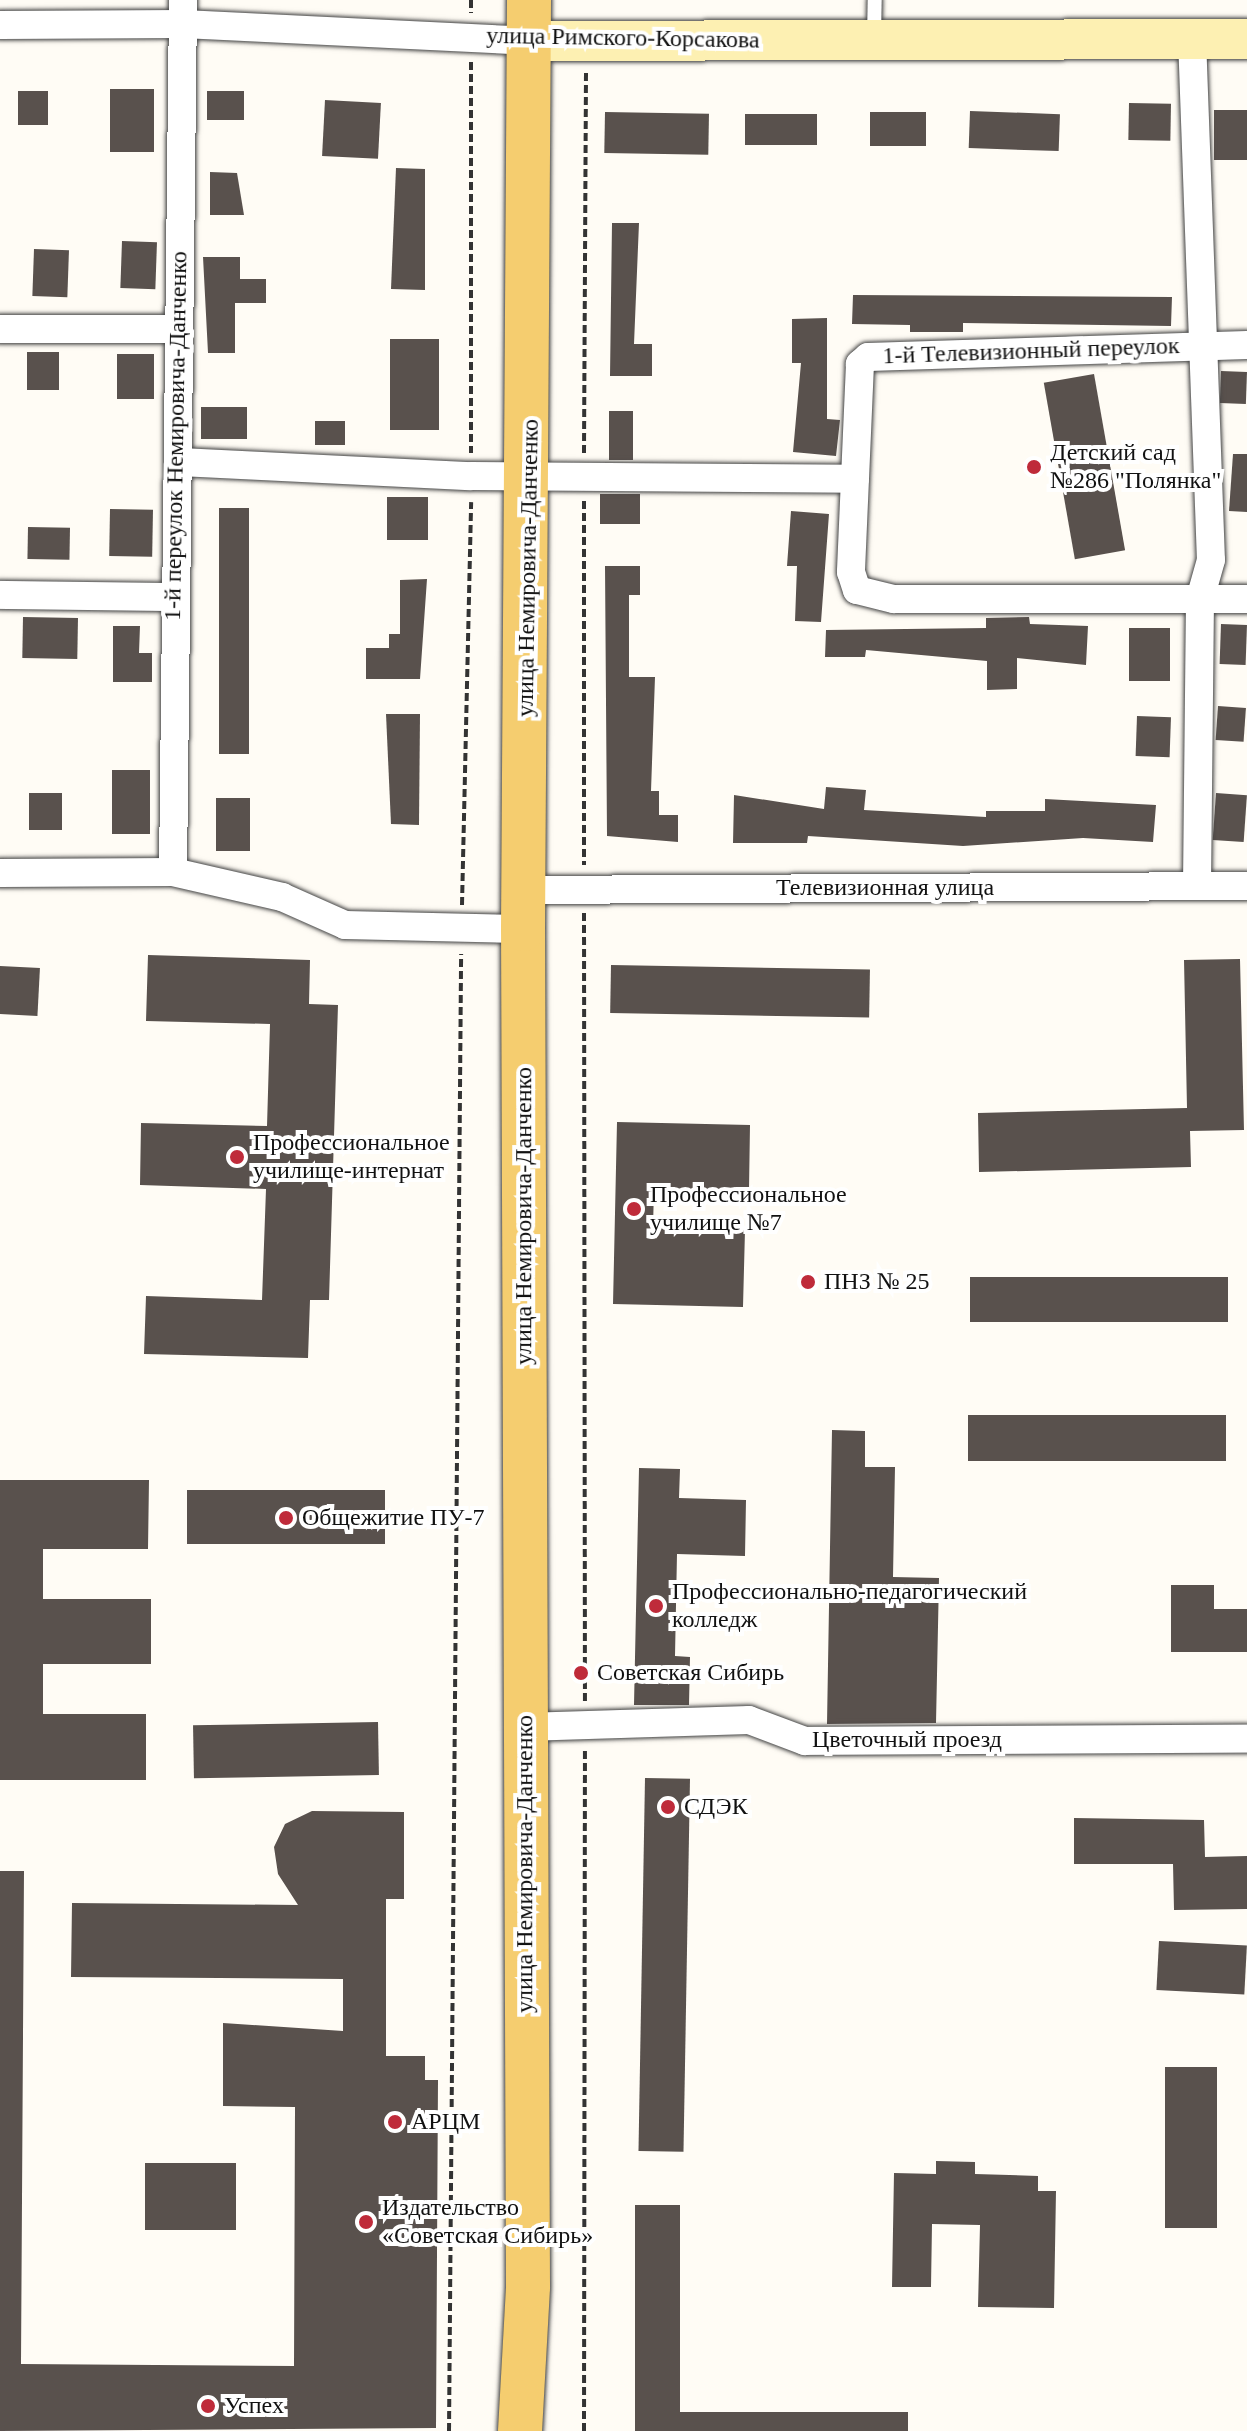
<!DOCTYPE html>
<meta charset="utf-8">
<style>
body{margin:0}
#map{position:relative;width:1247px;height:2431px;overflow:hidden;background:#fffcf5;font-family:"Times New Roman",serif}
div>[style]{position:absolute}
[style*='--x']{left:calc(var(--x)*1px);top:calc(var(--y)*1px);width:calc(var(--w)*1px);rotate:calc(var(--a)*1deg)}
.building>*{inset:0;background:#59514d;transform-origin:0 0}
.path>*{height:4px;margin-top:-2px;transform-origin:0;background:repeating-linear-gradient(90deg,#333 0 8px,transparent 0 12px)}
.roads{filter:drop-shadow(0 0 2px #444) drop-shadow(0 0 2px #444)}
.lane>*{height:14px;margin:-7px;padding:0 7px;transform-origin:7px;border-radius:7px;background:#fff}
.street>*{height:28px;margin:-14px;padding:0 14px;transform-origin:14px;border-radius:14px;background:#fff}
.secondary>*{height:40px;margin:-20px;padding:0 20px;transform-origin:20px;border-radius:20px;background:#fdf0b2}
.primary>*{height:44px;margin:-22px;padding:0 22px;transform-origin:22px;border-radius:22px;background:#f5cd6f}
.dots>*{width:22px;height:22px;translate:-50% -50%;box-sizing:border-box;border:4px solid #fff;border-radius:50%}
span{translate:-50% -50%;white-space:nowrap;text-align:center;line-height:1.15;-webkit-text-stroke:8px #fff;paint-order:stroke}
.street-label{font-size:24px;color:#111}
.poi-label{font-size:24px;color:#111}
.left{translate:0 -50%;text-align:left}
</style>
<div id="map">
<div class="building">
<div style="left:110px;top:89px;width:44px;height:63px"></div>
<div style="left:18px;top:91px;width:30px;height:34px"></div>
<div style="left:207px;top:91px;width:37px;height:29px"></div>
<div style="left:325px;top:100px;width:56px;height:56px;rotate:3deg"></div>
<div style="left:1129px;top:103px;width:42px;height:37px;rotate:1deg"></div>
<div style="left:1214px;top:110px;width:33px;height:50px"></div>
<div style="left:970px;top:111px;width:90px;height:37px;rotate:2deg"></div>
<div style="left:605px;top:112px;width:104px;height:41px;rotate:1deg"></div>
<div style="left:870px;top:112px;width:56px;height:34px"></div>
<div style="left:745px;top:114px;width:72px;height:31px"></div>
<div style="clip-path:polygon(396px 168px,425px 169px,425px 290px,391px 289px)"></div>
<div style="clip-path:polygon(210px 172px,237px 173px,244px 215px,210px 215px)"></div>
<div style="clip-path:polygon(612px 223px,639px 223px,634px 344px,652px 344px,652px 376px,610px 376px)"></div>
<div style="left:122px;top:241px;width:35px;height:47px;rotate:2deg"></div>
<div style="left:34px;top:249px;width:35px;height:47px;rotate:2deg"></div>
<div style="clip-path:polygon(203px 257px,240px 257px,240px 279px,266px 279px,266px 303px,235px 303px,235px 353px,208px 353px)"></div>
<div style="clip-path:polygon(853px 295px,1172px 297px,1171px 326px,963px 323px,963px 332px,910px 332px,910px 325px,852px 324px)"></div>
<div style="clip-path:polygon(827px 318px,827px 419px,840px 420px,836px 456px,793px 452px,801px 363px,792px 363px,792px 319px)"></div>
<div style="left:390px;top:339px;width:49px;height:91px"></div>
<div style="left:27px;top:352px;width:32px;height:38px"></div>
<div style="left:117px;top:354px;width:37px;height:45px"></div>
<div style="left:1221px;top:371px;width:26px;height:32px;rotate:2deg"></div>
<div style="left:1094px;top:374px;width:179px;height:51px;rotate:80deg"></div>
<div style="left:201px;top:407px;width:46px;height:32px"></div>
<div style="left:633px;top:411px;width:49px;height:24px;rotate:90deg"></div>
<div style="left:315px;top:421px;width:30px;height:24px"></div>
<div style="clip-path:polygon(1233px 454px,1247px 454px,1247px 512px,1229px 511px)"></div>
<div style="left:600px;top:494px;width:40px;height:30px"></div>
<div style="left:387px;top:497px;width:41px;height:43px"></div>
<div style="left:219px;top:508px;width:30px;height:246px"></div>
<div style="left:110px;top:509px;width:43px;height:47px;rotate:1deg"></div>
<div style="clip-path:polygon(791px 511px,829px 514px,821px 622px,795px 621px,797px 566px,787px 566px)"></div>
<div style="left:28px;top:527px;width:42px;height:32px;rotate:1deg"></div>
<div style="clip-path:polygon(605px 566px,640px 566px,640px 595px,629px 595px,629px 677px,655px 677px,651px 791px,659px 791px,659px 815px,678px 815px,678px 842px,607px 836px)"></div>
<div style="clip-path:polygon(427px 579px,420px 679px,366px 679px,366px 648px,389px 648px,389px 634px,400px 634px,400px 580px)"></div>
<div style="left:23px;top:617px;width:55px;height:41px;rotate:1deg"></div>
<div style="clip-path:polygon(1029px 617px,1030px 624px,1088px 626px,1086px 665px,1017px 658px,1017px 689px,987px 690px,987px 661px,866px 650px,865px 657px,825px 657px,826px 630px,986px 628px,986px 618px)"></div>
<div style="left:1221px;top:624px;width:26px;height:40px;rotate:2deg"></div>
<div style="clip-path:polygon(113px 626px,140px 626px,139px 653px,152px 653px,152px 682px,113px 682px)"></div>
<div style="left:1129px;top:628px;width:41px;height:53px"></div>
<div style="left:1218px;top:706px;width:28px;height:34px;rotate:4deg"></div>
<div style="clip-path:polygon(386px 714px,420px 714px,419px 825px,391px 824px)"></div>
<div style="left:1137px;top:716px;width:34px;height:40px;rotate:2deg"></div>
<div style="left:112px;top:770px;width:38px;height:64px"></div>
<div style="clip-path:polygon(826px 787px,866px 790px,864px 810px,986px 817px,986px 811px,1045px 811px,1045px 799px,1156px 805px,1153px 842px,1083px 838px,963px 846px,808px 836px,807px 843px,733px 843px,734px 795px,824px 809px)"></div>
<div style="left:29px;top:793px;width:33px;height:37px"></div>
<div style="left:1216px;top:793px;width:31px;height:47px;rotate:4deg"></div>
<div style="left:216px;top:798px;width:34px;height:53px"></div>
<div style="clip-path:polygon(148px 955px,310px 960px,309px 1004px,338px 1005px,329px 1300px,310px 1300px,308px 1358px,144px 1354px,146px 1296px,262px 1300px,266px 1189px,140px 1185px,141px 1123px,267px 1126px,270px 1024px,146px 1021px)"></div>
<div style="clip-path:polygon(1240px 959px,1244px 1130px,1190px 1131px,1191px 1167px,979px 1172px,978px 1113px,1187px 1108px,1184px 960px)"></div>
<div style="left:611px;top:965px;width:259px;height:48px;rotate:1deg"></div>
<div style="left:0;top:966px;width:40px;height:48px;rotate:3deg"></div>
<div style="clip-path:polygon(617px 1122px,750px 1125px,749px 1190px,654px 1188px,653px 1228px,745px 1230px,743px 1307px,613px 1304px)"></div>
<div style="left:970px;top:1277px;width:258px;height:45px"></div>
<div style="left:968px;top:1415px;width:258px;height:46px"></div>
<div style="clip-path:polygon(832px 1430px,865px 1431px,865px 1467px,895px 1467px,893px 1577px,939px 1578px,936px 1723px,827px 1724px)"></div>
<div style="clip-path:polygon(639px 1468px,680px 1469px,679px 1498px,746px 1500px,745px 1556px,677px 1554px,675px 1656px,690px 1657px,689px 1705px,634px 1705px)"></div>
<div style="clip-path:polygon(0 1480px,149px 1480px,148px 1549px,43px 1549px,43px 1599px,151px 1599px,151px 1664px,43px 1664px,43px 1714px,146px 1714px,146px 1780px,0 1780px)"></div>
<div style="left:187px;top:1490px;width:198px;height:54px"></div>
<div style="clip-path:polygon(1171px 1585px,1214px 1585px,1214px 1609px,1247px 1609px,1247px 1652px,1171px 1652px)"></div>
<div style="left:378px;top:1722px;width:53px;height:185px;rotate:89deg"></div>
<div style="left:645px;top:1778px;width:45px;height:373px;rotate:1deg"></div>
<div style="clip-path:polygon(312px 1811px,404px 1812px,404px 1899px,386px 1899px,386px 2056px,425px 2056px,425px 2080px,438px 2080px,436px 2428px,0 2431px,0 1871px,24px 1871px,21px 2364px,294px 2366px,295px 2107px,223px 2106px,223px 2023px,343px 2031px,343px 1979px,71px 1977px,72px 1903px,298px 1905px,278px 1874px,274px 1847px,285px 1824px)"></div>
<div style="clip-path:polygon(1074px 1818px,1204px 1820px,1205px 1857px,1247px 1856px,1247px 1909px,1174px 1910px,1173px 1864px,1074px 1864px)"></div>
<div style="left:1159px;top:1941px;width:88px;height:49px;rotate:3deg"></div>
<div style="left:1165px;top:2067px;width:52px;height:161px"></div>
<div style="clip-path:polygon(936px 2161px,975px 2162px,975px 2174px,1038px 2176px,1038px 2191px,1056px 2191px,1054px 2308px,978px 2307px,980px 2225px,932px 2224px,931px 2287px,892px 2287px,894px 2173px,936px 2174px)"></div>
<div style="left:145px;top:2163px;width:91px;height:67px"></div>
<div style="clip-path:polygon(635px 2205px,680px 2205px,680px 2412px,908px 2412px,908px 2431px,635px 2431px)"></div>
</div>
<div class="path">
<div style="--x:471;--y:0;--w:13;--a:90"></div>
<div style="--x:471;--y:62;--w:391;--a:90"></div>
<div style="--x:584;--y:453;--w:384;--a:-89.7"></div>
<div style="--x:584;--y:501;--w:364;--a:90"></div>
<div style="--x:462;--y:905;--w:403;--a:-88.7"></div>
<div style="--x:584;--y:913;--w:788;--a:89.93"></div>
<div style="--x:449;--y:2431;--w:1477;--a:-89.53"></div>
<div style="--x:584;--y:2431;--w:682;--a:-89.92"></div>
</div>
<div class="roads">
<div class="lane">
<div style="--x:874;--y:39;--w:39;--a:-89"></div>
</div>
<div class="street">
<div style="--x:0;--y:25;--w:183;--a:-0.3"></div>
<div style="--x:183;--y:24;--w:345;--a:2.8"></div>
<div style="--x:1192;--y:38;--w:522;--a:87.92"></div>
<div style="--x:1211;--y:560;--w:41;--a:105.8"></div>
<div style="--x:1200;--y:599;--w:287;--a:90.6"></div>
<div style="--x:0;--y:329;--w:178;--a:0"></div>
<div style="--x:1247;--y:345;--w:379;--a:178.2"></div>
<div style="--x:868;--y:357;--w:11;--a:139"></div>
<div style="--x:860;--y:364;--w:208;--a:92.5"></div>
<div style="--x:851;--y:572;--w:19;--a:72"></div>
<div style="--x:857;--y:590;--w:38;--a:14"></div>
<div style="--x:894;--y:599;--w:353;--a:0"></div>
<div style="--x:180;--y:462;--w:291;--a:2.8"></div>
<div style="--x:471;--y:476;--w:384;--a:0.4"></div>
<div style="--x:0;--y:595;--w:173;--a:0.7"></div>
<div style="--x:173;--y:872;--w:872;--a:-89.34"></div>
<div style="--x:0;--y:873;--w:173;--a:-0.3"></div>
<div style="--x:173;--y:872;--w:112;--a:12.9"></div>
<div style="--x:282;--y:897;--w:69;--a:24"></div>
<div style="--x:345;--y:925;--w:178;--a:1.3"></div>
<div style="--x:523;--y:890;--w:724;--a:-0.32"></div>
<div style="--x:524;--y:1727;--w:225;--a:-1.8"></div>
<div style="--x:749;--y:1720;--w:60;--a:20.6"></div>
<div style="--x:805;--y:1741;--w:442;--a:-0.3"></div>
</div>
<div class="secondary">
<div style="--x:528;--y:41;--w:719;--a:-0.16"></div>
</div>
<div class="primary">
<div style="--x:520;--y:2431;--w:145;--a:-86.8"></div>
<div style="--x:528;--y:2286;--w:1357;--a:-90.21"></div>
<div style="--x:523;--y:929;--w:929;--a:-89.63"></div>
</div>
</div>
<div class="dots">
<div style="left:1034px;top:467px;background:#bf2b3a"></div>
<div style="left:237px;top:1157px;background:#bf2b3a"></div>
<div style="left:634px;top:1209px;background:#bf2b3a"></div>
<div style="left:808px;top:1282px;background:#bf2b3a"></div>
<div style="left:286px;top:1518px;background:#bf2b3a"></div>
<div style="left:656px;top:1606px;background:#bf2b3a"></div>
<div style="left:581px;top:1673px;background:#bf2b3a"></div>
<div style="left:668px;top:1807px;background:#bf2b3a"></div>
<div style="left:395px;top:2122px;background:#bf2b3a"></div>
<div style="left:366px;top:2222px;background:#bf2b3a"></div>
<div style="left:208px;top:2406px;background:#bf2b3a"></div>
</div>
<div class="street-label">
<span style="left:623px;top:38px;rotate:1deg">улица Римского-Корсакова</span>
<span style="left:1031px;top:351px;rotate:-2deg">1-й Телевизионный переулок</span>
<span style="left:176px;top:436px;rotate:-89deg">1-й переулок Немировича-Данченко</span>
<span style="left:528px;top:568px;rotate:-89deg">улица Немировича-Данченко</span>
<span style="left:885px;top:888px">Телевизионная улица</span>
<span style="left:524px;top:1216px;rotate:-90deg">улица Немировича-Данченко</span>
<span style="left:907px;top:1740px">Цветочный проезд</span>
<span style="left:525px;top:1864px;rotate:-90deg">улица Немировича-Данченко</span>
</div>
<div class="poi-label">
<span class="left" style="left:1050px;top:467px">Детский сад<br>№286 "Полянка"</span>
<span class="left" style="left:253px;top:1157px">Профессиональное<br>училище-интернат</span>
<span class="left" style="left:650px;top:1209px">Профессиональное<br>училище №7</span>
<span class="left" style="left:824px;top:1282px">ПНЗ № 25</span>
<span class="left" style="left:302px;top:1518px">Общежитие ПУ-7</span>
<span class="left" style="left:672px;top:1606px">Профессионально-педагогический<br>колледж</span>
<span class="left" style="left:597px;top:1673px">Советская Сибирь</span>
<span class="left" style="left:684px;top:1807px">СДЭК</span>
<span class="left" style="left:411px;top:2122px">АРЦМ</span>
<span class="left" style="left:382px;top:2222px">Издательство<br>«Советская Сибирь»</span>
<span class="left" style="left:224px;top:2406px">Успех</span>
</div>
</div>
